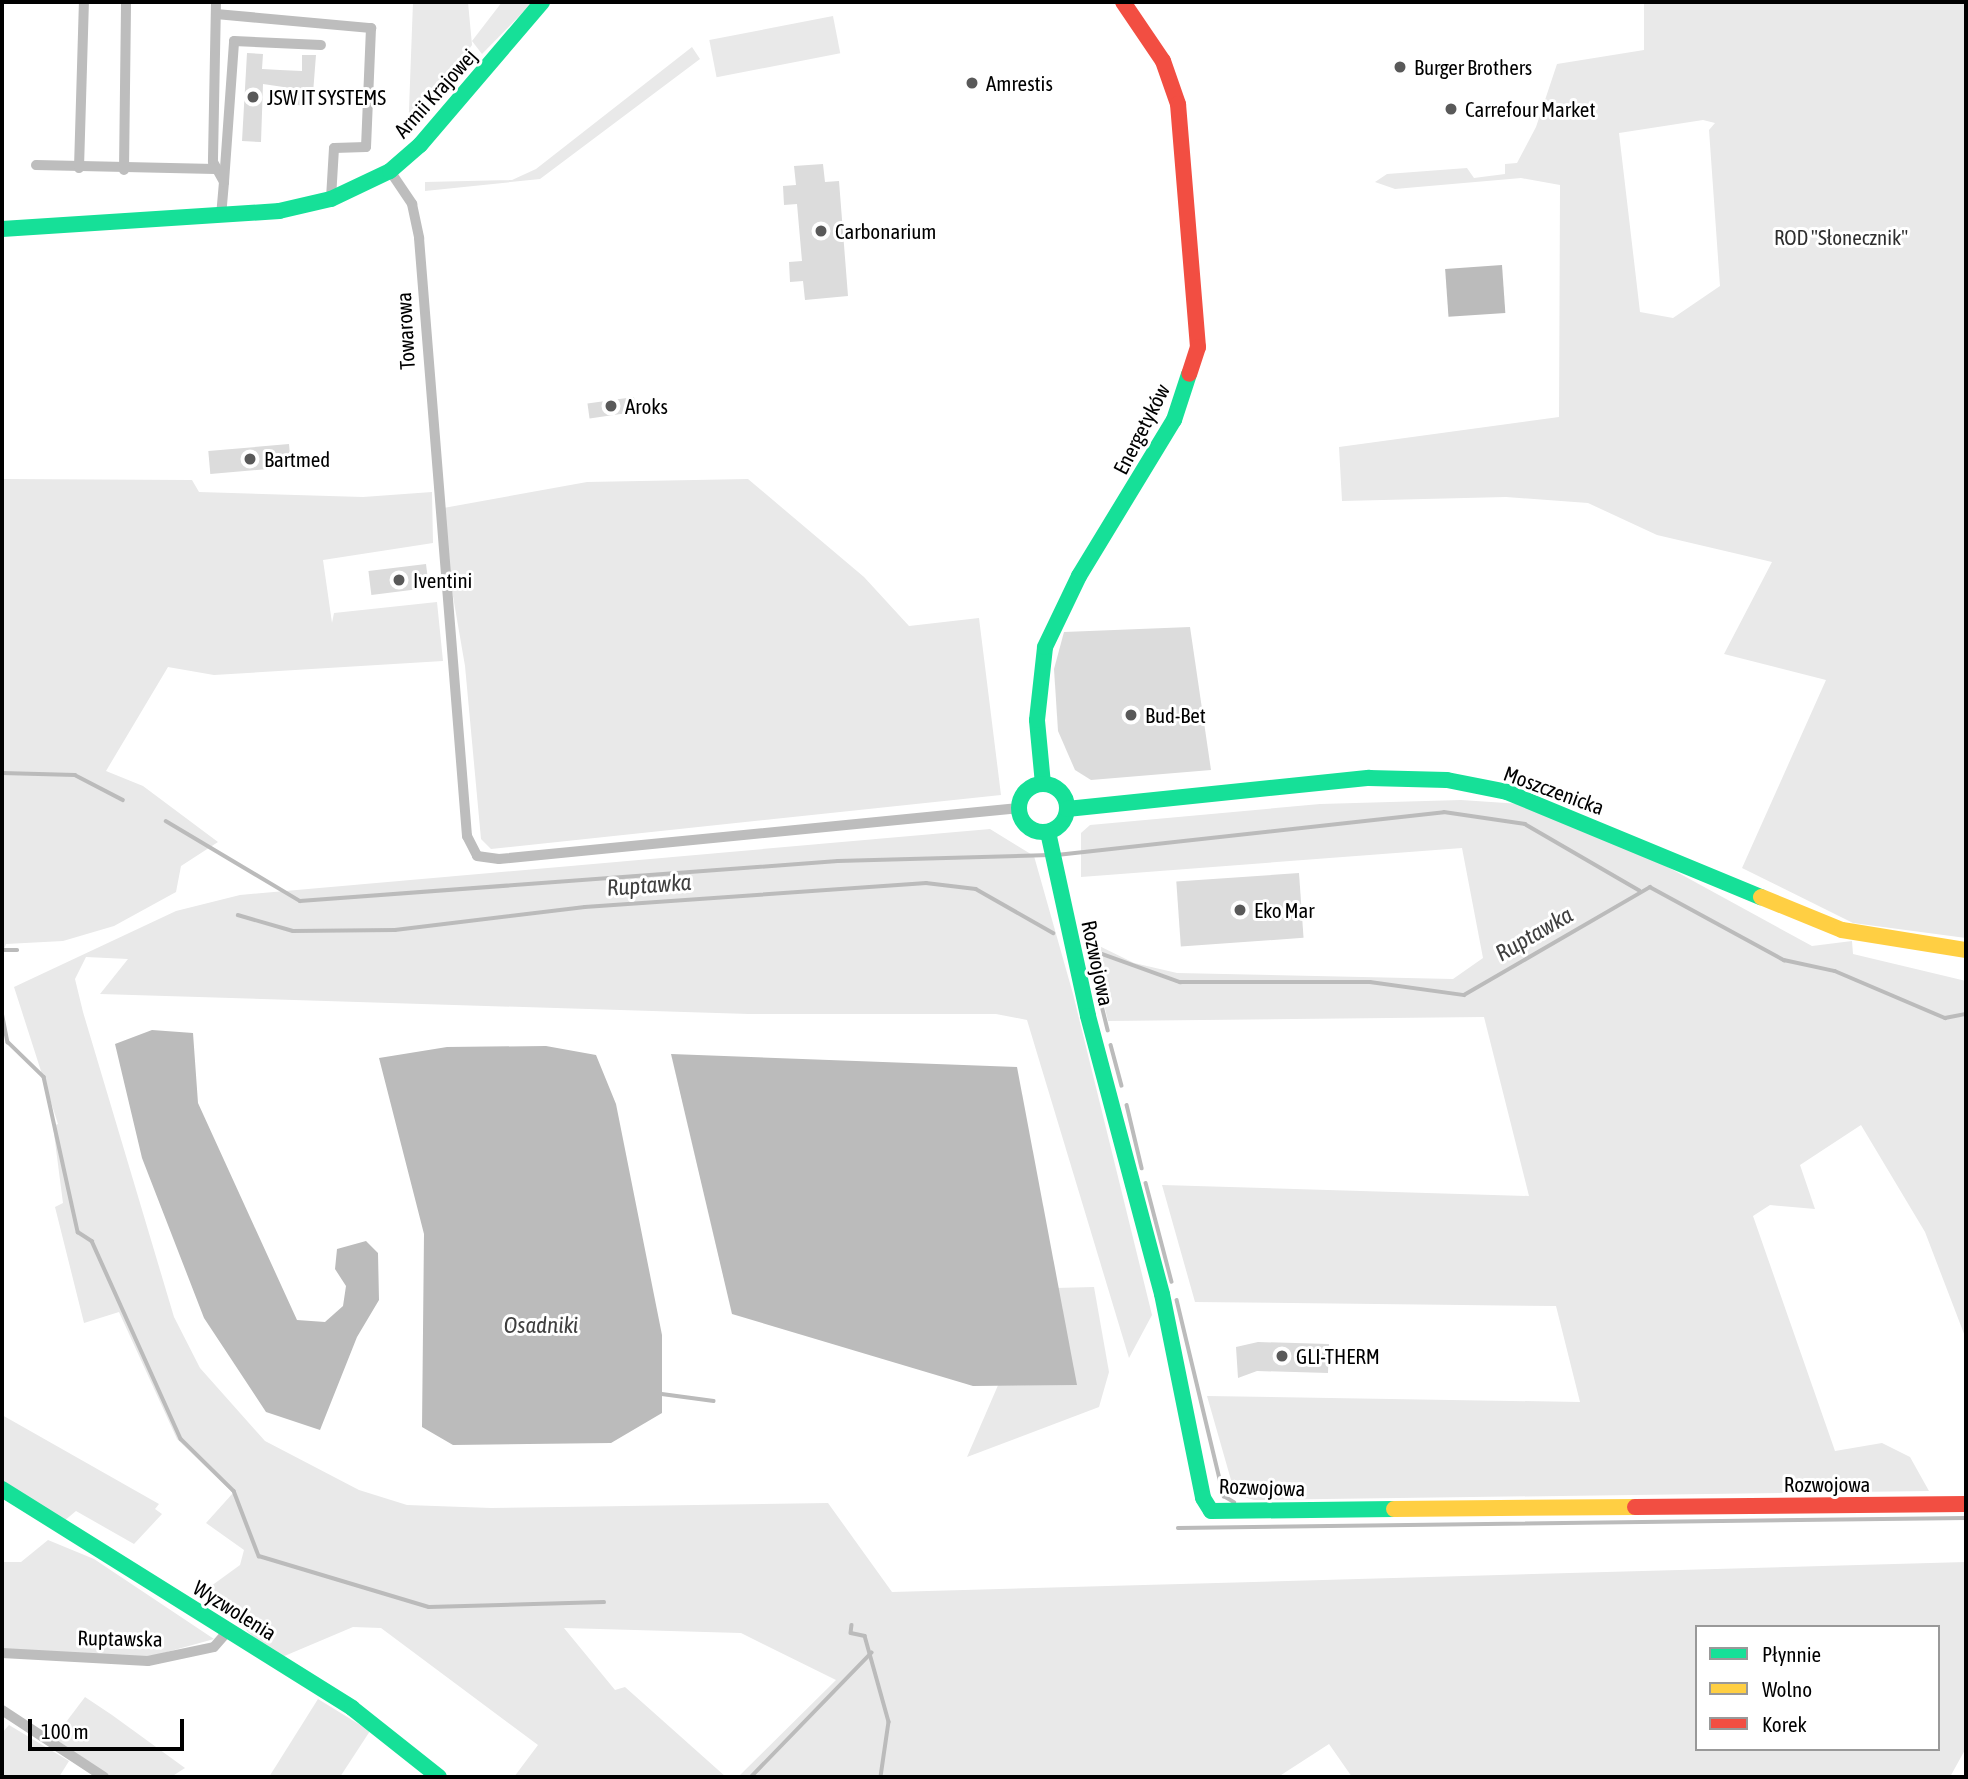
<!DOCTYPE html>
<meta charset="utf-8">
<style>
body{margin:0}
#map{position:relative;width:1968px;height:1779px;overflow:hidden;background:#fff;font-family:"Asap Condensed",sans-serif}
div>[style]{position:absolute}
[style*='--x']{left:calc(var(--x)*1px);top:calc(var(--y)*1px);width:calc(var(--w)*1px);rotate:calc(var(--a)*1deg)}
.green>*{inset:0;background:#e9e9e9;transform-origin:0 0}
.water>*{inset:0;background:#bbb;transform-origin:0 0}
.stream>*{height:3.5px;margin:-1.75px;padding:0 1.75px;transform-origin:1.75px;border-radius:1.75px;background:#bbb}
.building>*{inset:0;background:#dcdcdc;transform-origin:0 0}
.street>*{height:10px;margin:-5px;padding:0 5px;transform-origin:5px;border-radius:5px;background:#bdbdbd}
.fast>*{height:16px;margin:-8px;padding:0 8px;transform-origin:8px;border-radius:8px;background:#16e098}
.fast>.ring{margin:-8px;padding:0;box-sizing:content-box;background:none;border:16px solid #16e098;border-radius:50%}
.slow>*{height:16px;margin:-8px;padding:0 8px;transform-origin:8px;border-radius:8px;background:#ffcf43}
.jam>*{height:16px;margin:-8px;padding:0 8px;transform-origin:8px;border-radius:8px;background:#f24e42}
.dots>*{width:19px;height:19px;translate:-50% -50%;box-sizing:border-box;border:4px solid #fff;border-radius:50%}
span{translate:-50% -50%;white-space:nowrap;text-align:center;line-height:1.15;-webkit-text-stroke:6px #fff;paint-order:stroke}
.poi-label{font-size:21px;color:#000}
.left{translate:0 -50%;text-align:left}
.street-label{font-size:21px;color:#000}
.park-label{font-size:21px;color:#2e2e2e}
.water-label{font-size:23px;color:#3f3f3f;font-style:italic}
.frame{position:absolute;inset:0;border:4px solid #000;pointer-events:none}
.legend{position:absolute;left:1695px;top:1625px;width:245px;height:126px;box-sizing:border-box;background:#fff;border:2px solid #999;margin:0;padding:9px 12px;list-style:none;font-size:21px;color:#000}
.legend li{display:flex;align-items:center;gap:14px;height:35px}
.legend b{width:35px;border:2px solid #999}
.scale{position:absolute;left:28px;top:1719px;width:156px;height:32px;box-sizing:border-box;border:4px solid #000;border-top:0;padding-left:9px;font-size:21px;line-height:24px;white-space:nowrap;color:#000;-webkit-text-stroke:5px #fff;paint-order:stroke}
</style>
<div id="map">
<div class="green">
<div style="clip-path:polygon(413px 2px,468px 2px,472px 45px,408px 136px)"></div>
<div style="clip-path:polygon(502px 2px,533px 2px,482px 54px,472px 41px)"></div>
<div style="clip-path:polygon(evenodd,1644px 2px,1966px 2px,1966px 938px,1853px 923px,1742px 868px,1826px 680px,1724px 654px,1772px 562px,1657px 535px,1588px 503px,1506px 497px,1342px 501px,1339px 447px,1559px 417px,1560px 185px,1521px 178px,1395px 189px,1375px 182px,1387px 174px,1467px 168px,1474px 178px,1505px 174px,1505px 164px,1517px 163px,1536px 127px,1557px 64px,1644px 50px,1644px 2px,1703px 120px,1715px 123px,1709px 130px,1720px 286px,1673px 318px,1640px 312px,1619px 133px,1703px 120px)"></div>
<div style="left:833px;top:16px;width:38px;height:126px;rotate:79deg"></div>
<div style="clip-path:polygon(692px 47px,700px 59px,540px 179px,425px 191px,425px 182px,512px 180px,536px 169px)"></div>
<div style="clip-path:polygon(2px 479px,192px 480px,199px 492px,363px 497px,432px 492px,433px 543px,323px 560px,332px 623px,334px 613px,437px 602px,443px 661px,214px 675px,168px 667px,106px 771px,143px 786px,218px 842px,181px 866px,176px 892px,114px 926px,63px 941px,6px 944px,2px 955px)"></div>
<div style="clip-path:polygon(748px 479px,864px 577px,909px 626px,979px 618px,1001px 795px,491px 849px,481px 839px,465px 666px,438px 509px,587px 482px)"></div>
<div style="clip-path:polygon(1461px 800px,1521px 804px,1562px 819px,1653px 859px,1812px 946px,1852px 941px,1853px 954px,1966px 981px,1966px 1339px,1925px 1232px,1861px 1125px,1800px 1165px,1815px 1209px,1770px 1205px,1753px 1216px,1835px 1451px,1882px 1443px,1910px 1457px,1929px 1491px,1254px 1500px,1235px 1494px,1207px 1396px,1580px 1402px,1556px 1306px,1195px 1302px,1162px 1185px,1529px 1196px,1484px 1017px,1108px 1021px,1089px 941px,1134px 963px,1177px 973px,1453px 979px,1483px 958px,1462px 848px,1081px 877px,1081px 833px,1090px 825px,1320px 804px)"></div>
<div style="clip-path:polygon(evenodd,990px 829px,1034px 856px,1073px 994px,1152px 1315px,1129px 1358px,1027px 1020px,996px 1014px,749px 1014px,100px 994px,128px 959px,86px 957px,75px 979px,83px 1012px,174px 1317px,200px 1368px,265px 1441px,359px 1490px,407px 1505px,491px 1508px,828px 1503px,892px 1592px,1966px 1562px,1966px 1748px,1950px 1777px,1352px 1777px,1329px 1744px,1278px 1777px,738px 1777px,836px 1680px,741px 1633px,564px 1628px,615px 1690px,625px 1687px,726px 1777px,514px 1777px,538px 1745px,381px 1628px,353px 1627px,275px 1660px,207px 1589px,240px 1565px,244px 1550px,206px 1523px,233px 1493px,177px 1439px,119px 1312px,84px 1323px,55px 1207px,63px 1203px,53px 1126px,58px 1124px,14px 987px,176px 911px,240px 895px,990px 829px,1697px 1627px,1938px 1627px,1938px 1749px,1697px 1749px,1697px 1627px)"></div>
<div style="clip-path:polygon(1094px 1287px,1109px 1372px,1099px 1407px,967px 1457px,999px 1383px,1055px 1288px)"></div>
<div style="clip-path:polygon(2px 1415px,159px 1504px,155px 1509px,162px 1514px,134px 1544px,76px 1511px,64px 1521px,2px 1483px)"></div>
<div style="clip-path:polygon(48px 1540px,94px 1559px,214px 1639px,149px 1657px,2px 1649px,2px 1562px,21px 1562px)"></div>
<div style="clip-path:polygon(85px 1697px,112px 1715px,185px 1768px,171px 1777px,111px 1777px,54px 1738px)"></div>
<div style="clip-path:polygon(318px 1699px,370px 1731px,340px 1777px,269px 1777px)"></div>
<div style="clip-path:polygon(9px 1725px,69px 1761px,59px 1777px,2px 1777px,2px 1733px)"></div>
</div>
<div class="water">
<div style="left:1502px;top:265px;width:48px;height:57px;rotate:86deg"></div>
<div style="clip-path:polygon(152px 1030px,193px 1033px,198px 1103px,297px 1320px,325px 1322px,343px 1306px,346px 1286px,335px 1269px,337px 1249px,366px 1241px,378px 1253px,379px 1300px,357px 1337px,320px 1430px,266px 1412px,204px 1318px,142px 1158px,115px 1044px)"></div>
<div style="clip-path:polygon(546px 1046px,596px 1055px,616px 1104px,662px 1335px,662px 1413px,611px 1443px,453px 1445px,422px 1427px,424px 1234px,379px 1058px,447px 1047px)"></div>
<div style="clip-path:polygon(671px 1054px,1017px 1067px,1077px 1385px,973px 1386px,732px 1314px)"></div>
</div>
<div class="stream">
<div style="--x:2;--y:773;--w:73;--a:1.6"></div>
<div style="--x:75;--y:775;--w:54;--a:27.5"></div>
<div style="--x:166;--y:821;--w:156;--a:30.8"></div>
<div style="--x:300;--y:901;--w:539;--a:-4.25"></div>
<div style="--x:838;--y:861;--w:212;--a:-1.6"></div>
<div style="--x:1057;--y:855;--w:389;--a:-6.3"></div>
<div style="--x:1444;--y:812;--w:82;--a:8.4"></div>
<div style="--x:1525;--y:824;--w:132;--a:30.1"></div>
<div style="--x:238;--y:915;--w:57;--a:16.2"></div>
<div style="--x:293;--y:931;--w:102;--a:-0.6"></div>
<div style="--x:395;--y:930;--w:191;--a:-6.9"></div>
<div style="--x:585;--y:907;--w:342;--a:-4"></div>
<div style="--x:926;--y:883;--w:50;--a:6.8"></div>
<div style="--x:976;--y:889;--w:89;--a:29.7"></div>
<div style="--x:2;--y:950;--w:15;--a:0"></div>
<div style="--x:1091;--y:950;--w:95;--a:19.8"></div>
<div style="--x:1180;--y:982;--w:190;--a:0"></div>
<div style="--x:1370;--y:982;--w:95;--a:7.9"></div>
<div style="--x:1464;--y:995;--w:215;--a:-30.1"></div>
<div style="--x:1650;--y:887;--w:153;--a:28.6"></div>
<div style="--x:1784;--y:960;--w:52;--a:12.2"></div>
<div style="--x:1835;--y:971;--w:120;--a:23.1"></div>
<div style="--x:1945;--y:1018;--w:21;--a:-11"></div>
<div style="--x:1098;--y:954;--w:19;--a:102"></div>
<div style="--x:1094;--y:973;--w:59;--a:76.2"></div>
<div style="--x:2;--y:1012;--w:31;--a:79"></div>
<div style="--x:8;--y:1042;--w:50;--a:44.2"></div>
<div style="--x:44;--y:1077;--w:159;--a:77.6"></div>
<div style="--x:78;--y:1232;--w:17;--a:33"></div>
<div style="--x:92;--y:1241;--w:217;--a:65.8"></div>
<div style="--x:181;--y:1439;--w:74;--a:44.5"></div>
<div style="--x:234;--y:1491;--w:70;--a:69"></div>
<div style="--x:259;--y:1556;--w:177;--a:16.7"></div>
<div style="--x:429;--y:1607;--w:175;--a:-1.6"></div>
<div style="--x:1111;--y:1045;--w:42;--a:75"></div>
<div style="--x:1127;--y:1105;--w:65;--a:76.6"></div>
<div style="--x:1146;--y:1183;--w:102;--a:75.3"></div>
<div style="--x:1177;--y:1300;--w:202;--a:76.5"></div>
<div style="--x:1224;--y:1496;--w:12;--a:31"></div>
<div style="--x:662;--y:1394;--w:52;--a:7.7"></div>
<div style="--x:1178;--y:1528;--w:788;--a:-0.73"></div>
<div style="--x:852;--y:1625;--w:8;--a:97"></div>
<div style="--x:851;--y:1633;--w:14;--a:12"></div>
<div style="--x:865;--y:1636;--w:89;--a:74.4"></div>
<div style="--x:889;--y:1722;--w:56;--a:98.3"></div>
<div style="--x:751;--y:1777;--w:173;--a:-45.9"></div>
</div>
<div class="building">
<div style="clip-path:polygon(247px 53px,263px 54px,262px 69px,280px 70px,302px 71px,302px 55px,316px 55px,312px 106px,297px 105px,297px 89px,263px 84px,261px 142px,242px 141px)"></div>
<div style="clip-path:polygon(823px 164px,825px 182px,839px 181px,848px 296px,805px 300px,803px 281px,790px 282px,789px 262px,802px 261px,797px 204px,784px 205px,783px 186px,796px 185px,794px 166px)"></div>
<div style="left:634px;top:397px;width:15px;height:47px;rotate:82deg"></div>
<div style="left:289px;top:444px;width:23px;height:81px;rotate:85deg"></div>
<div style="left:426px;top:564px;width:24px;height:58px;rotate:83deg"></div>
<div style="clip-path:polygon(1190px 627px,1211px 770px,1091px 780px,1075px 770px,1058px 731px,1054px 669px,1064px 632px)"></div>
<div style="left:1299px;top:873px;width:65px;height:123px;rotate:86deg"></div>
<div style="clip-path:polygon(1258px 1342px,1329px 1344px,1328px 1373px,1257px 1371px,1238px 1378px,1236px 1347px)"></div>
</div>
<div class="street">
<div style="--x:216;--y:2;--w:160;--a:91.1"></div>
<div style="--x:213;--y:162;--w:23;--a:61"></div>
<div style="--x:224;--y:182;--w:34;--a:95"></div>
<div style="--x:216;--y:14;--w:156;--a:5.2"></div>
<div style="--x:371;--y:28;--w:119;--a:92.4"></div>
<div style="--x:366;--y:147;--w:32;--a:178"></div>
<div style="--x:334;--y:148;--w:51;--a:93.4"></div>
<div style="--x:36;--y:165;--w:179;--a:1.3"></div>
<div style="--x:79;--y:168;--w:166;--a:-88.3"></div>
<div style="--x:124;--y:170;--w:168;--a:-89.3"></div>
<div style="--x:390;--y:171;--w:40;--a:56"></div>
<div style="--x:412;--y:204;--w:35;--a:78"></div>
<div style="--x:419;--y:238;--w:600;--a:85.41"></div>
<div style="--x:467;--y:836;--w:22;--a:63"></div>
<div style="--x:477;--y:856;--w:22;--a:8"></div>
<div style="--x:499;--y:859;--w:522;--a:-5.6"></div>
<div style="--x:224;--y:182;--w:141;--a:-85.9"></div>
<div style="--x:234;--y:41;--w:87;--a:2.6"></div>
<div style="--x:2;--y:1653;--w:146;--a:3.1"></div>
<div style="--x:148;--y:1661;--w:67;--a:-12"></div>
<div style="--x:214;--y:1647;--w:21;--a:-49"></div>
<div style="--x:2;--y:1710;--w:122;--a:33.3"></div>
</div>
<div class="fast">
<div style="--x:2;--y:229;--w:278;--a:-3.7"></div>
<div style="--x:279;--y:211;--w:53;--a:-13"></div>
<div style="--x:331;--y:199;--w:65;--a:-25.4"></div>
<div style="--x:390;--y:171;--w:40;--a:-41"></div>
<div style="--x:420;--y:145;--w:188;--a:-49.5"></div>
<div style="--x:1043;--y:784;--w:64;--a:-95.4"></div>
<div style="--x:1037;--y:720;--w:73;--a:-83.7"></div>
<div style="--x:1045;--y:647;--w:79;--a:-64.4"></div>
<div style="--x:1079;--y:576;--w:183;--a:-58.7"></div>
<div style="--x:1174;--y:420;--w:48;--a:-71.9"></div>
<div class="ring" style="left:1019px;top:784px;width:32px;height:32px"></div>
<div style="--x:1067;--y:809;--w:304;--a:-5.9"></div>
<div style="--x:1369;--y:778;--w:78;--a:1.5"></div>
<div style="--x:1447;--y:780;--w:61;--a:11.3"></div>
<div style="--x:1507;--y:792;--w:275;--a:22.5"></div>
<div style="--x:1048;--y:832;--w:188;--a:77.7"></div>
<div style="--x:1088;--y:1016;--w:288;--a:75.1"></div>
<div style="--x:1162;--y:1294;--w:208;--a:78.6"></div>
<div style="--x:1203;--y:1498;--w:15;--a:58"></div>
<div style="--x:1211;--y:1511;--w:183;--a:-0.6"></div>
<div style="--x:2;--y:1489;--w:413;--a:32"></div>
<div style="--x:352;--y:1708;--w:111;--a:38.4"></div>
</div>
<div class="slow">
<div style="--x:1761;--y:897;--w:87;--a:22.2"></div>
<div style="--x:1842;--y:930;--w:126;--a:9.2"></div>
<div style="--x:1394;--y:1509;--w:241;--a:-0.5"></div>
</div>
<div class="jam">
<div style="--x:1123;--y:2;--w:71;--a:55.9"></div>
<div style="--x:1163;--y:61;--w:46;--a:70.8"></div>
<div style="--x:1178;--y:104;--w:244;--a:85.3"></div>
<div style="--x:1198;--y:347;--w:28;--a:108"></div>
<div style="--x:1635;--y:1507;--w:331;--a:-0.5"></div>
</div>
<div class="dots">
<div style="left:1400px;top:67px;background:#595959"></div>
<div style="left:972px;top:83px;background:#595959"></div>
<div style="left:253px;top:97px;background:#595959"></div>
<div style="left:1451px;top:109px;background:#595959"></div>
<div style="left:821px;top:231px;background:#595959"></div>
<div style="left:611px;top:406px;background:#595959"></div>
<div style="left:250px;top:459px;background:#595959"></div>
<div style="left:399px;top:580px;background:#595959"></div>
<div style="left:1131px;top:715px;background:#595959"></div>
<div style="left:1240px;top:910px;background:#595959"></div>
<div style="left:1282px;top:1356px;background:#595959"></div>
</div>
<div class="poi-label">
<span class="left" style="left:1414px;top:67px">Burger Brothers</span>
<span class="left" style="left:986px;top:83px">Amrestis</span>
<span class="left" style="left:267px;top:97px">JSW IT SYSTEMS</span>
<span class="left" style="left:1465px;top:109px">Carrefour Market</span>
<span class="left" style="left:835px;top:231px">Carbonarium</span>
<span class="left" style="left:625px;top:406px">Aroks</span>
<span class="left" style="left:264px;top:459px">Bartmed</span>
<span class="left" style="left:413px;top:580px">Iventini</span>
<span class="left" style="left:1145px;top:715px">Bud-Bet</span>
<span class="left" style="left:1254px;top:910px">Eko Mar</span>
<span class="left" style="left:1296px;top:1356px">GLI-THERM</span>
</div>
<div class="street-label">
<span style="left:435px;top:93px;rotate:-48deg">Armii Krajowej</span>
<span style="left:405px;top:331px;rotate:-93deg">Towarowa</span>
<span style="left:1141px;top:429px;rotate:-63deg">Energetyków</span>
<span style="left:1554px;top:790px;rotate:20deg">Moszczenicka</span>
<span style="left:1098px;top:963px;rotate:78deg">Rozwojowa</span>
<span style="left:1827px;top:1484px">Rozwojowa</span>
<span style="left:1262px;top:1487px;rotate:2deg">Rozwojowa</span>
<span style="left:235px;top:1610px;rotate:32deg">Wyzwolenia</span>
<span style="left:120px;top:1638px;rotate:1deg">Ruptawska</span>
</div>
<div class="park-label">
<span style="left:1841px;top:237px">ROD "Słonecznik"</span>
</div>
<div class="water-label">
<span style="left:649px;top:885px;rotate:-4deg">Ruptawka</span>
<span style="left:1534px;top:934px;rotate:-30deg">Ruptawka</span>
<span style="left:541px;top:1325px">Osadniki</span>
</div>
<div class="frame"></div>
<ul class="legend">
<li><b style="height:9px;background:#16e098"></b>Płynnie</li>
<li><b style="height:9px;background:#ffcf43"></b>Wolno</li>
<li><b style="height:9px;background:#f24e42"></b>Korek</li>
</ul>
<div class="scale">100 m</div>
</div>
